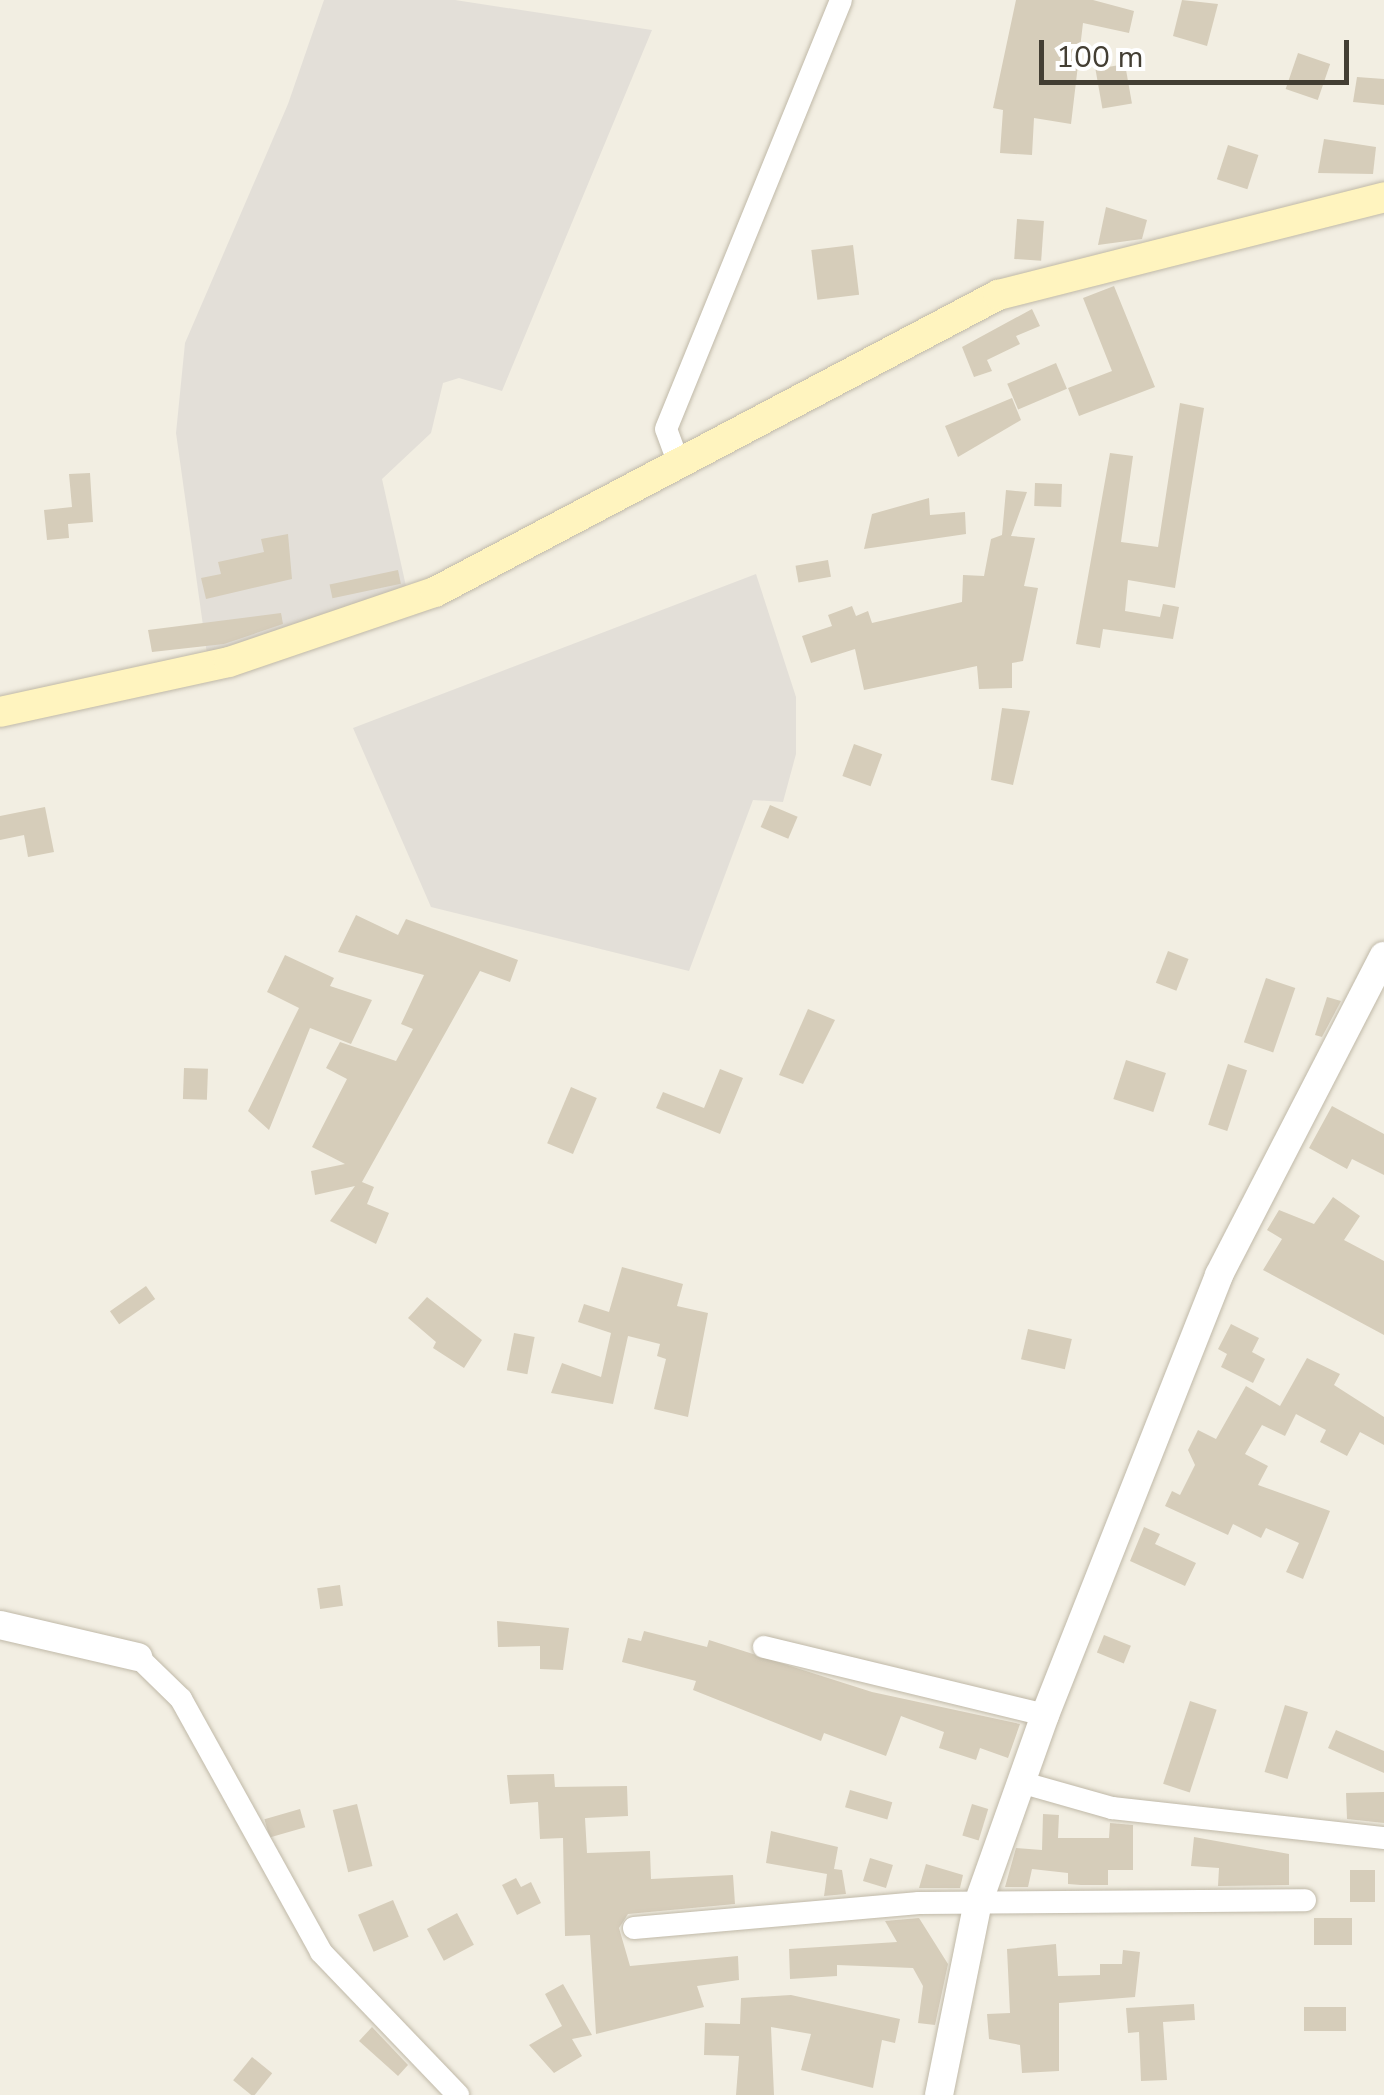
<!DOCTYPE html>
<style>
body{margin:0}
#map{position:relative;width:1384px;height:2095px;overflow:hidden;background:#f2eee2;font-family:"Nunito Sans",sans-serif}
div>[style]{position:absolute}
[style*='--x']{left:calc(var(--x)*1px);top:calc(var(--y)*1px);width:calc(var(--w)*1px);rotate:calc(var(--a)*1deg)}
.industrial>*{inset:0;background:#e3dfd8}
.building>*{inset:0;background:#d6cdba;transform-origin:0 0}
.roads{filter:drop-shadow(0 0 2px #c0b9a8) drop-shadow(0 0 2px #c0b9a8)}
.minor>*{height:22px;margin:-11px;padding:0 11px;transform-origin:11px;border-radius:11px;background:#fff}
.tertiary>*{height:28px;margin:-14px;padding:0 14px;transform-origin:14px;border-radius:14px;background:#fff}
.secondary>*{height:30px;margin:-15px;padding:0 15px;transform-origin:15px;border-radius:15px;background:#fff4bf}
span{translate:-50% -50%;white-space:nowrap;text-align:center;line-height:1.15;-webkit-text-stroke:9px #fff;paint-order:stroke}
.scale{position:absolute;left:1039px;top:40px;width:310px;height:45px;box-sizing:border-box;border:5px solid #433e33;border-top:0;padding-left:12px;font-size:30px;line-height:35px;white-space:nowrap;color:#433e33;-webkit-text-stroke:8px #fff;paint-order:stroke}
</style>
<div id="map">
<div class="industrial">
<div style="clip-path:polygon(324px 0,455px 0,652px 30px,502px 391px,459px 378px,443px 383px,431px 433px,382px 479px,408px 595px,207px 654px,176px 433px,185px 343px,288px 104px)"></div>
<div style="clip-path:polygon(756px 574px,796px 697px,796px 754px,783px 802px,753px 800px,689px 971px,431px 907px,353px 728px)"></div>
</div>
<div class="building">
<div style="clip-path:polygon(1016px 0,1093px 0,1134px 11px,1129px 33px,1083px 23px,1071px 124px,1034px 118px,1032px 155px,1000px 153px,1003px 110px,993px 108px)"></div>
<div style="clip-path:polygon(1182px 0,1218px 4px,1207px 46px,1173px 36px)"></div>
<div style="left:1298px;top:53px;width:34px;height:38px;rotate:19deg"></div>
<div style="left:1125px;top:64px;width:40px;height:30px;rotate:80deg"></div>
<div style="clip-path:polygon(1357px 77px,1384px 79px,1384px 105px,1353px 102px)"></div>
<div style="clip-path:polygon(1324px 139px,1376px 147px,1373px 174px,1318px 173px)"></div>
<div style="left:1228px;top:145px;width:32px;height:36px;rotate:18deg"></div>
<div style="clip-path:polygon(1106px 207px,1147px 220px,1142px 239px,1098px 245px)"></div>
<div style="left:1017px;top:219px;width:27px;height:40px;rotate:4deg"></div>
<div style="left:853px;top:245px;width:50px;height:42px;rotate:83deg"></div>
<div style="clip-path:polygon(1114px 286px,1155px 387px,1079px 416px,1068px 388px,1112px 371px,1083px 298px)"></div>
<div style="clip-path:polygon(1032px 309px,1040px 326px,1016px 336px,1020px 344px,987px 360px,992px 371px,974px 377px,962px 347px)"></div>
<div style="left:1056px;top:363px;width:28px;height:53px;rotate:67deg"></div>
<div style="clip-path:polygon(1012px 398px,1021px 420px,958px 457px,945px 426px)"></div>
<div style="clip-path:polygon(1180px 403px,1204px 408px,1175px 588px,1128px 580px,1125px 611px,1160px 617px,1163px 604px,1179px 607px,1173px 639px,1103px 629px,1100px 648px,1076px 644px,1110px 453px,1133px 456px,1121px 542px,1158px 547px)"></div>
<div style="clip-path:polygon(90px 473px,93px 522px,68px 524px,69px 538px,47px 540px,44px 510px,72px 507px,69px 474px)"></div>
<div style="left:1035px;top:483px;width:27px;height:23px;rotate:2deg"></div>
<div style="clip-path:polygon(1006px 490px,1027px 492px,1011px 536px,1035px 538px,1024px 586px,1038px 588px,1023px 661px,1012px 663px,1012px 688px,979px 689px,977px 666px,864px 690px,855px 649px,811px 663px,802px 636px,832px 626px,828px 615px,852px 606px,856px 616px,868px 611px,872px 623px,962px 602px,963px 575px,984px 576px,991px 539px,1002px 535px)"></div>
<div style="clip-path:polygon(929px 498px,930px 515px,965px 512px,966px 534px,864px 549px,872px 514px)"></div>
<div style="clip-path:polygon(288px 534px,292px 579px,206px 599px,201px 578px,221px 574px,218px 562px,264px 552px,261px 539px)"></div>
<div style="left:828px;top:560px;width:17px;height:33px;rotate:80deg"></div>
<div style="left:398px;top:570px;width:14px;height:70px;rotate:78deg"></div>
<div style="clip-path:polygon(281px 613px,283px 624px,224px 644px,152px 652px,148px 630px)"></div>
<div style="clip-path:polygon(1002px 708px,1030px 711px,1013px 785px,991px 780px)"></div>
<div style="left:854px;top:744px;width:30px;height:34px;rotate:20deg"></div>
<div style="left:770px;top:805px;width:30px;height:24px;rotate:23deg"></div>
<div style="clip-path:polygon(45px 807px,54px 852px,28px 857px,24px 835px,0 840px,0 816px)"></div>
<div style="clip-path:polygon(356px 915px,398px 935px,406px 919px,518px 960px,510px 982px,480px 971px,362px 1182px,374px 1187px,367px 1204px,389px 1213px,376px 1244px,330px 1221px,355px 1186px,315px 1195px,311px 1171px,345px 1164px,312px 1147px,347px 1079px,326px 1068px,340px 1042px,396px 1061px,413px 1029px,401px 1024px,424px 975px,338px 952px)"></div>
<div style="left:1168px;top:951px;width:22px;height:34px;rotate:21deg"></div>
<div style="clip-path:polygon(285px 955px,334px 978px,330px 986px,372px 1000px,351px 1044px,310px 1028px,269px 1130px,248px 1111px,299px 1008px,267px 992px)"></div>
<div style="left:1266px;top:978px;width:31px;height:68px;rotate:19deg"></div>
<div style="clip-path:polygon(1327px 997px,1341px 1001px,1322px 1037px,1315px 1035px)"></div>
<div style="clip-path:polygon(808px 1009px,835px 1020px,803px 1084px,779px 1075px)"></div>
<div style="left:1126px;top:1060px;width:42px;height:41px;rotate:18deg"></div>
<div style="left:1228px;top:1064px;width:20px;height:64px;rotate:18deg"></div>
<div style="left:184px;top:1068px;width:24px;height:31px;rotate:2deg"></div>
<div style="clip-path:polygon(720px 1069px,743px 1078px,720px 1134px,656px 1108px,663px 1092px,704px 1108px)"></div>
<div style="left:571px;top:1087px;width:28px;height:61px;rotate:23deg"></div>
<div style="clip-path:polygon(1332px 1106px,1384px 1134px,1384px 1175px,1352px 1159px,1347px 1169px,1309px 1148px)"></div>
<div style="clip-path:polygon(1333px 1197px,1360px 1216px,1344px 1240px,1384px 1261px,1384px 1335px,1263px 1270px,1282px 1239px,1267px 1230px,1279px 1210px,1314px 1224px)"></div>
<div style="clip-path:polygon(622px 1267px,683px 1284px,677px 1306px,708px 1313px,688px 1417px,654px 1409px,666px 1359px,657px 1356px,660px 1344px,628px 1336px,613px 1404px,551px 1393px,562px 1363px,601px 1377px,611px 1333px,578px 1322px,584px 1304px,609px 1312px)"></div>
<div style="left:146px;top:1286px;width:16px;height:44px;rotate:55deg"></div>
<div style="clip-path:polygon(427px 1297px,482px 1340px,464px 1368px,433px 1348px,436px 1342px,408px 1318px)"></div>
<div style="clip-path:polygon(1231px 1324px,1259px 1338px,1252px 1352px,1265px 1359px,1253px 1383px,1221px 1367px,1227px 1354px,1218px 1349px)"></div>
<div style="left:1028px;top:1329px;width:45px;height:31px;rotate:13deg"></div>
<div style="left:514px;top:1333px;width:21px;height:38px;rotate:11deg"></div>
<div style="clip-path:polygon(1307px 1358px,1340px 1374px,1334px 1385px,1384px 1417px,1384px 1445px,1360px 1432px,1347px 1456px,1320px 1442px,1326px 1430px,1296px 1414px,1285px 1436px,1262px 1425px,1245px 1454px,1268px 1466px,1258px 1485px,1330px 1511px,1303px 1579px,1286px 1572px,1299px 1543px,1266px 1528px,1261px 1538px,1233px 1524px,1228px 1535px,1165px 1506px,1172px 1491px,1180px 1495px,1195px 1465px,1188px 1450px,1198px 1430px,1216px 1439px,1246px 1386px,1280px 1406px)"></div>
<div style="clip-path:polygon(1144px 1527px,1160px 1534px,1155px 1544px,1196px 1563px,1185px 1586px,1130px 1561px)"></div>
<div style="left:340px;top:1585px;width:21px;height:23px;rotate:82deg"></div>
<div style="clip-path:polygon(497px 1621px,569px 1628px,563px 1670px,540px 1669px,540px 1646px,498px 1647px)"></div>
<div style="clip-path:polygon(644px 1631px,707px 1647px,709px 1640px,872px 1692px,1020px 1724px,1008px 1758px,980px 1748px,976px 1760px,939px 1748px,944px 1732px,901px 1716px,886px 1756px,824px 1733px,821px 1741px,693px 1690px,696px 1681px,622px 1662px,628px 1638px,641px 1641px)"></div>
<div style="left:1104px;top:1635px;width:29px;height:19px;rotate:22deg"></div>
<div style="left:1190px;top:1701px;width:28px;height:87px;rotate:18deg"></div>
<div style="left:1285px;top:1705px;width:24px;height:70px;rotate:17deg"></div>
<div style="clip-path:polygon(1336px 1730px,1384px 1751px,1384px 1773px,1328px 1748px)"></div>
<div style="clip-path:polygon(554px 1774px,555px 1787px,627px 1786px,628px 1816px,585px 1818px,587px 1853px,650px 1851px,651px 1879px,733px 1875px,735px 1904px,628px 1914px,619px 1928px,630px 1966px,738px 1956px,739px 1980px,697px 1986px,704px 2007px,596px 2034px,590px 1935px,565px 1936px,563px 1838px,540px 1839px,538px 1802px,510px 1804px,507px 1775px)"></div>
<div style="left:850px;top:1790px;width:44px;height:18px;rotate:16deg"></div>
<div style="clip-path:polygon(1384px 1792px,1384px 1823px,1347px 1819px,1346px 1793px)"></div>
<div style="left:357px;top:1804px;width:64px;height:25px;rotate:76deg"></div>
<div style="left:972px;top:1804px;width:17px;height:33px;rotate:17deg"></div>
<div style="left:300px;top:1809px;width:19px;height:37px;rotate:74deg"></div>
<div style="clip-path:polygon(1043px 1814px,1059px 1815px,1058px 1838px,1109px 1838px,1110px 1823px,1133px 1825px,1133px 1870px,1108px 1870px,1108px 1885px,1081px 1885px,1068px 1884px,1068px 1873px,1032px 1869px,1028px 1887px,1005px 1887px,1016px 1848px,1042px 1850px)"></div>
<div style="clip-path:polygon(771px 1831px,838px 1847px,834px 1869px,842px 1870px,846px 1894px,824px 1896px,827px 1874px,766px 1863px)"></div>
<div style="clip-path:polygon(1194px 1837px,1289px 1854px,1289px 1885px,1218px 1886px,1219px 1868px,1191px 1866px)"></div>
<div style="left:870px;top:1858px;width:24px;height:24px;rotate:17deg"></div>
<div style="clip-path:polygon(926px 1864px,963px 1875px,960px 1888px,919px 1888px)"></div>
<div style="left:1350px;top:1870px;width:25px;height:32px"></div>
<div style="clip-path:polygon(516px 1878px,521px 1887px,531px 1882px,541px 1903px,517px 1915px,502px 1885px)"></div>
<div style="left:393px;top:1900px;width:40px;height:38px;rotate:67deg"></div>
<div style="left:457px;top:1913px;width:36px;height:34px;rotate:62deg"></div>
<div style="clip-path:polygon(919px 1918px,948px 1964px,935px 2025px,918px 2023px,923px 1986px,913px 1968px,837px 1965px,837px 1976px,790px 1979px,789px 1949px,897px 1942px,885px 1921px)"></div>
<div style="left:1314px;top:1918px;width:38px;height:27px"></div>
<div style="clip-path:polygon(1056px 1944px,1058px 1976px,1100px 1975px,1100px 1964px,1122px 1964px,1123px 1950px,1140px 1952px,1135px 1997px,1059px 2003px,1059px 2071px,1022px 2073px,1020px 2045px,989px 2039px,987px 2014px,1010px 2013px,1007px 1949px)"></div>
<div style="clip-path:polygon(563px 1984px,592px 2035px,572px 2039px,582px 2056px,554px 2073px,529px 2045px,562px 2026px,545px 1994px)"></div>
<div style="clip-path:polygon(791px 1995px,900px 2019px,895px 2043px,882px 2040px,873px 2088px,801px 2070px,811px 2034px,771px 2027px,774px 2095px,736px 2095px,739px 2056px,704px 2055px,705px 2023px,740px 2024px,741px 1998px)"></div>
<div style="clip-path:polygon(1194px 2004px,1195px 2020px,1163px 2022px,1167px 2080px,1141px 2081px,1139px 2032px,1128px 2033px,1126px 2008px)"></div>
<div style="left:1304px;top:2007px;width:42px;height:24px"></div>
<div style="clip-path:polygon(372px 2027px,408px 2065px,398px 2076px,359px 2041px)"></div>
<div style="left:252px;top:2057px;width:26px;height:30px;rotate:39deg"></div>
</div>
<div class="roads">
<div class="minor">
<div style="--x:680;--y:467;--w:40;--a:-110.2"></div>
<div style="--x:666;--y:429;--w:463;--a:-67.8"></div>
<div style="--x:764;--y:1647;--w:289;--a:13.6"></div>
<div style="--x:138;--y:1657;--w:60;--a:44.3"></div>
<div style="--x:181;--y:1699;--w:289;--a:61"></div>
<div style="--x:321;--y:1952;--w:198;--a:46.2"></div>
<div style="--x:1020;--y:1782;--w:96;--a:15.8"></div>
<div style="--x:1112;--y:1808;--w:274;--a:6.3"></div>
<div style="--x:634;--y:1928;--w:286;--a:-5"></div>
<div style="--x:919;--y:1903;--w:386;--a:-0.4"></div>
</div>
<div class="tertiary">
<div style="--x:0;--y:1625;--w:142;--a:13.1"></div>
<div style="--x:939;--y:2095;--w:193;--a:-78.6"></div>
<div style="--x:977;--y:1906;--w:203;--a:-70.4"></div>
<div style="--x:1045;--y:1715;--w:473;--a:-68.4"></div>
<div style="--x:1219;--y:1275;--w:359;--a:-62.7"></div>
</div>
<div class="secondary">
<div style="--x:0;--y:712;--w:234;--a:-12.3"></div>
<div style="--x:229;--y:662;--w:218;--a:-18.8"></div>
<div style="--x:435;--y:592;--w:637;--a:-27.81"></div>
<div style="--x:998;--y:295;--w:398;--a:-14.2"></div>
</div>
</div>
<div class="scale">100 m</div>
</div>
